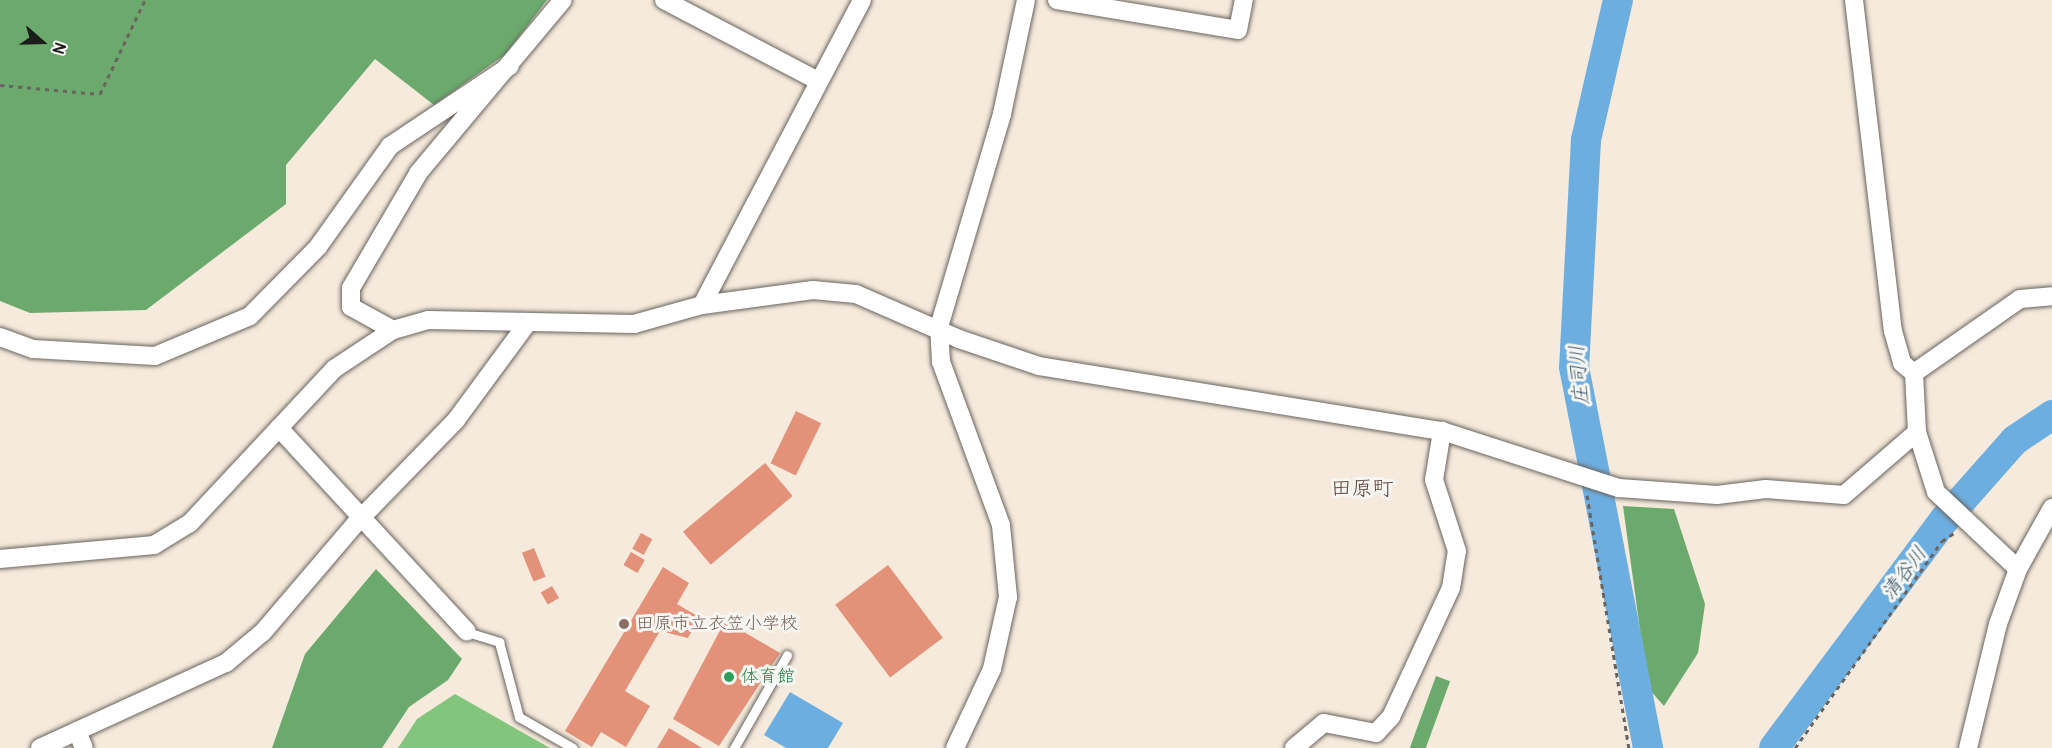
<!DOCTYPE html>
<meta charset="utf-8">
<style>
body{margin:0}
#map{position:relative;width:2052px;height:748px;overflow:hidden;background:#f5eadb;font-family:Pangolin,"Klee One",sans-serif}
div>[style]{position:absolute}
[style*='--x']{left:calc(var(--x)*1px);top:calc(var(--y)*1px);width:calc(var(--w)*1px);rotate:calc(var(--a)*1deg)}
.green>*{inset:0;background:#84c57d}
.forest>*{inset:0;background:#6baa6c;transform-origin:0 0}
.water>*{inset:0;background:#6daee1}
.river>*{height:30px;margin:-15px;padding:0 15px;transform-origin:15px;border-radius:15px;background:#6daee1}
.building>*{inset:0;background:#e39178;transform-origin:0 0}
.path>*{height:3px;margin-top:-1.5px;transform-origin:0;background:repeating-linear-gradient(90deg,#68645f 0 4.5px,transparent 0 9px)}
.roads{filter:drop-shadow(0 0 2px #68645f) drop-shadow(0 0 2px #68645f)}
.service>*{height:9px;margin:-4.5px;padding:0 4.5px;transform-origin:4.5px;border-radius:4.5px;background:#fff}
.minor>*{height:18px;margin:-9px;padding:0 9px;transform-origin:9px;border-radius:9px;background:#fff}
.dots>*{width:16px;height:16px;translate:-50% -50%;box-sizing:border-box;border:3px solid #f6f6f2;border-radius:50%}
span{translate:-50% -50%;white-space:nowrap;text-align:center;line-height:1.15;-webkit-text-stroke:6px #f6f6f2;paint-order:stroke}
.education-label{font-size:18px;color:#785e54}
.left{translate:0 -50%;text-align:left}
.leisure-label{font-size:18px;color:#27864d}
.water-label{font-size:20px;color:#3c566b;font-style:italic}
.quarter-label{font-size:21px;color:#62453c}
.north{position:absolute;left:12px;top:12px;width:60px;height:60px;-webkit-text-stroke:4px #f6f6f2;paint-order:stroke;rotate:110deg;font-size:16px;font-weight:700;line-height:24px;text-align:center;color:#1c1c1c}
.north::after{content:'';display:block;margin:auto;width:21px;height:27px;background:#1c1c1c;clip-path:polygon(50% 0,100% 100%,50% 72%,0 100%)}
</style>
<div id="map">
<div class="green">
<div style="clip-path:polygon(455px 694px,550px 748px,398px 748px,417px 719px)"></div>
</div>
<div class="forest">
<div style="clip-path:polygon(0 0,547px 0,506px 54px,434px 105px,375px 59px,286px 165px,286px 204px,146px 310px,30px 313px,0 301px)"></div>
<div style="clip-path:polygon(1623px 506px,1674px 509px,1705px 604px,1698px 653px,1664px 706px,1648px 688px)"></div>
<div style="clip-path:polygon(376px 569px,462px 659px,448px 680px,409px 707px,382px 748px,272px 748px,305px 654px)"></div>
<div style="left:1436px;top:676px;width:15px;height:80px;rotate:20deg"></div>
</div>
<div class="water">
<div style="clip-path:polygon(790px 692px,843px 723px,828px 748px,786px 748px,764px 735px)"></div>
</div>
<div class="river">
<div style="--x:1618;--y:0;--w:144;--a:102.9"></div>
<div style="--x:1586;--y:140;--w:227;--a:93"></div>
<div style="--x:1574;--y:367;--w:388;--a:79"></div>
<div style="--x:1774;--y:748;--w:286;--a:-53.3"></div>
<div style="--x:1945;--y:519;--w:106;--a:-48.5"></div>
<div style="--x:2015;--y:440;--w:45;--a:-34"></div>
</div>
<div class="building">
<div style="left:796px;top:411px;width:28px;height:58px;rotate:26deg"></div>
<div style="left:765px;top:463px;width:43px;height:107px;rotate:50deg"></div>
<div style="left:641px;top:533px;width:13px;height:18px;rotate:29deg"></div>
<div style="left:534px;top:548px;width:31px;height:13px;rotate:68deg"></div>
<div style="left:631px;top:552px;width:16px;height:15px;rotate:30deg"></div>
<div style="left:888px;top:565px;width:91px;height:66px;rotate:53deg"></div>
<div style="clip-path:polygon(663px 567px,689px 583px,677px 604px,699px 617px,688px 638px,660px 631px,625px 691px,650px 706px,626px 747px,601px 732px,592px 747px,565px 731px)"></div>
<div style="left:552px;top:586px;width:14px;height:13px;rotate:60deg"></div>
<div style="clip-path:polygon(725px 621px,780px 653px,719px 746px,673px 719px)"></div>
<div style="clip-path:polygon(669px 728px,702px 748px,657px 748px)"></div>
</div>
<div class="path">
<div style="--x:0;--y:85;--w:100;--a:5.1"></div>
<div style="--x:100;--y:94;--w:104;--a:-64.4"></div>
<div style="--x:1587;--y:495;--w:256;--a:80.6"></div>
<div style="--x:1795;--y:748;--w:254;--a:-54.6"></div>
<div style="--x:1942;--y:541;--w:14;--a:-34"></div>
</div>
<div class="roads">
<div class="service">
<div style="--x:467;--y:632;--w:34;--a:17"></div>
<div style="--x:499;--y:642;--w:78;--a:75.1"></div>
<div style="--x:519;--y:717;--w:62;--a:29.9"></div>
<div style="--x:734;--y:748;--w:107;--a:-60.3"></div>
</div>
<div class="minor">
<div style="--x:664;--y:0;--w:174;--a:27.7"></div>
<div style="--x:1057;--y:0;--w:183;--a:9.4"></div>
<div style="--x:1238;--y:30;--w:31;--a:-79"></div>
<div style="--x:1854;--y:0;--w:333;--a:83.3"></div>
<div style="--x:1893;--y:331;--w:33;--a:74"></div>
<div style="--x:1902;--y:363;--w:16;--a:40"></div>
<div style="--x:1914;--y:373;--w:59;--a:87.1"></div>
<div style="--x:1917;--y:432;--w:63;--a:72.4"></div>
<div style="--x:1936;--y:492;--w:112;--a:43.2"></div>
<div style="--x:702;--y:305;--w:344;--a:-62.3"></div>
<div style="--x:393;--y:330;--w:48;--a:-151.3"></div>
<div style="--x:351;--y:307;--w:19;--a:-90"></div>
<div style="--x:351;--y:288;--w:134;--a:-59.6"></div>
<div style="--x:419;--y:172;--w:224;--a:-50.1"></div>
<div style="--x:0;--y:337;--w:35;--a:20"></div>
<div style="--x:33;--y:349;--w:122;--a:3.3"></div>
<div style="--x:155;--y:356;--w:103;--a:-22.8"></div>
<div style="--x:250;--y:316;--w:97;--a:-45.4"></div>
<div style="--x:318;--y:247;--w:124;--a:-54.5"></div>
<div style="--x:390;--y:146;--w:144;--a:-33.7"></div>
<div style="--x:1914;--y:373;--w:129;--a:-34.9"></div>
<div style="--x:2020;--y:299;--w:32;--a:-5"></div>
<div style="--x:279;--y:428;--w:277;--a:47.3"></div>
<div style="--x:0;--y:559;--w:155;--a:-5.2"></div>
<div style="--x:154;--y:545;--w:42;--a:-31.4"></div>
<div style="--x:190;--y:523;--w:211;--a:-46.9"></div>
<div style="--x:334;--y:369;--w:71;--a:-33.5"></div>
<div style="--x:393;--y:330;--w:36;--a:-16"></div>
<div style="--x:428;--y:320;--w:206;--a:1.1"></div>
<div style="--x:634;--y:324;--w:71;--a:-15.6"></div>
<div style="--x:702;--y:305;--w:112;--a:-7.7"></div>
<div style="--x:813;--y:290;--w:43;--a:5.3"></div>
<div style="--x:856;--y:294;--w:112;--a:23.6"></div>
<div style="--x:959;--y:339;--w:84;--a:18.6"></div>
<div style="--x:1039;--y:366;--w:408;--a:9.2"></div>
<div style="--x:1442;--y:431;--w:186;--a:17.9"></div>
<div style="--x:1619;--y:488;--w:98;--a:4.1"></div>
<div style="--x:1717;--y:495;--w:49;--a:-7"></div>
<div style="--x:1766;--y:489;--w:78;--a:4.4"></div>
<div style="--x:1844;--y:495;--w:96;--a:-40.8"></div>
<div style="--x:77;--y:731;--w:18;--a:68"></div>
<div style="--x:40;--y:748;--w:205;--a:-24.6"></div>
<div style="--x:226;--y:663;--w:48;--a:-40"></div>
<div style="--x:263;--y:632;--w:143;--a:-49.5"></div>
<div style="--x:356;--y:523;--w:144;--a:-45.8"></div>
<div style="--x:456;--y:420;--w:118;--a:-53.6"></div>
<div style="--x:955;--y:748;--w:87;--a:-64.9"></div>
<div style="--x:992;--y:669;--w:74;--a:-77.5"></div>
<div style="--x:1008;--y:597;--w:72;--a:-95.6"></div>
<div style="--x:1001;--y:525;--w:174;--a:-110.2"></div>
<div style="--x:941;--y:362;--w:35;--a:-93"></div>
<div style="--x:939;--y:327;--w:222;--a:-73.5"></div>
<div style="--x:1002;--y:114;--w:116;--a:-78.1"></div>
<div style="--x:1294;--y:748;--w:39;--a:-40"></div>
<div style="--x:1324;--y:723;--w:53;--a:10.9"></div>
<div style="--x:1376;--y:733;--w:22;--a:-47"></div>
<div style="--x:1391;--y:717;--w:142;--a:-65.1"></div>
<div style="--x:1451;--y:588;--w:37;--a:-81"></div>
<div style="--x:1457;--y:551;--w:75;--a:-107.9"></div>
<div style="--x:1434;--y:480;--w:50;--a:-80.7"></div>
<div style="--x:1968;--y:748;--w:128;--a:-76.4"></div>
<div style="--x:1998;--y:624;--w:59;--a:-70"></div>
<div style="--x:2018;--y:569;--w:70;--a:-60.9"></div>
</div>
</div>
<div class="dots">
<div style="left:624px;top:624px;background:#8d6e63"></div>
<div style="left:729px;top:677px;background:#2e9e5b"></div>
</div>
<div class="education-label">
<span class="left" style="left:636px;top:624px">田原市立衣笠小学校</span>
</div>
<div class="leisure-label">
<span class="left" style="left:741px;top:677px">体育館</span>
</div>
<div class="water-label">
<span style="left:1579px;top:375px;rotate:-95deg">庄司川</span>
<span style="left:1904px;top:573px;rotate:-53deg">清谷川</span>
</div>
<div class="quarter-label">
<span style="left:1362px;top:489px">田原町</span>
</div>
<div class="north">N</div>
</div>
